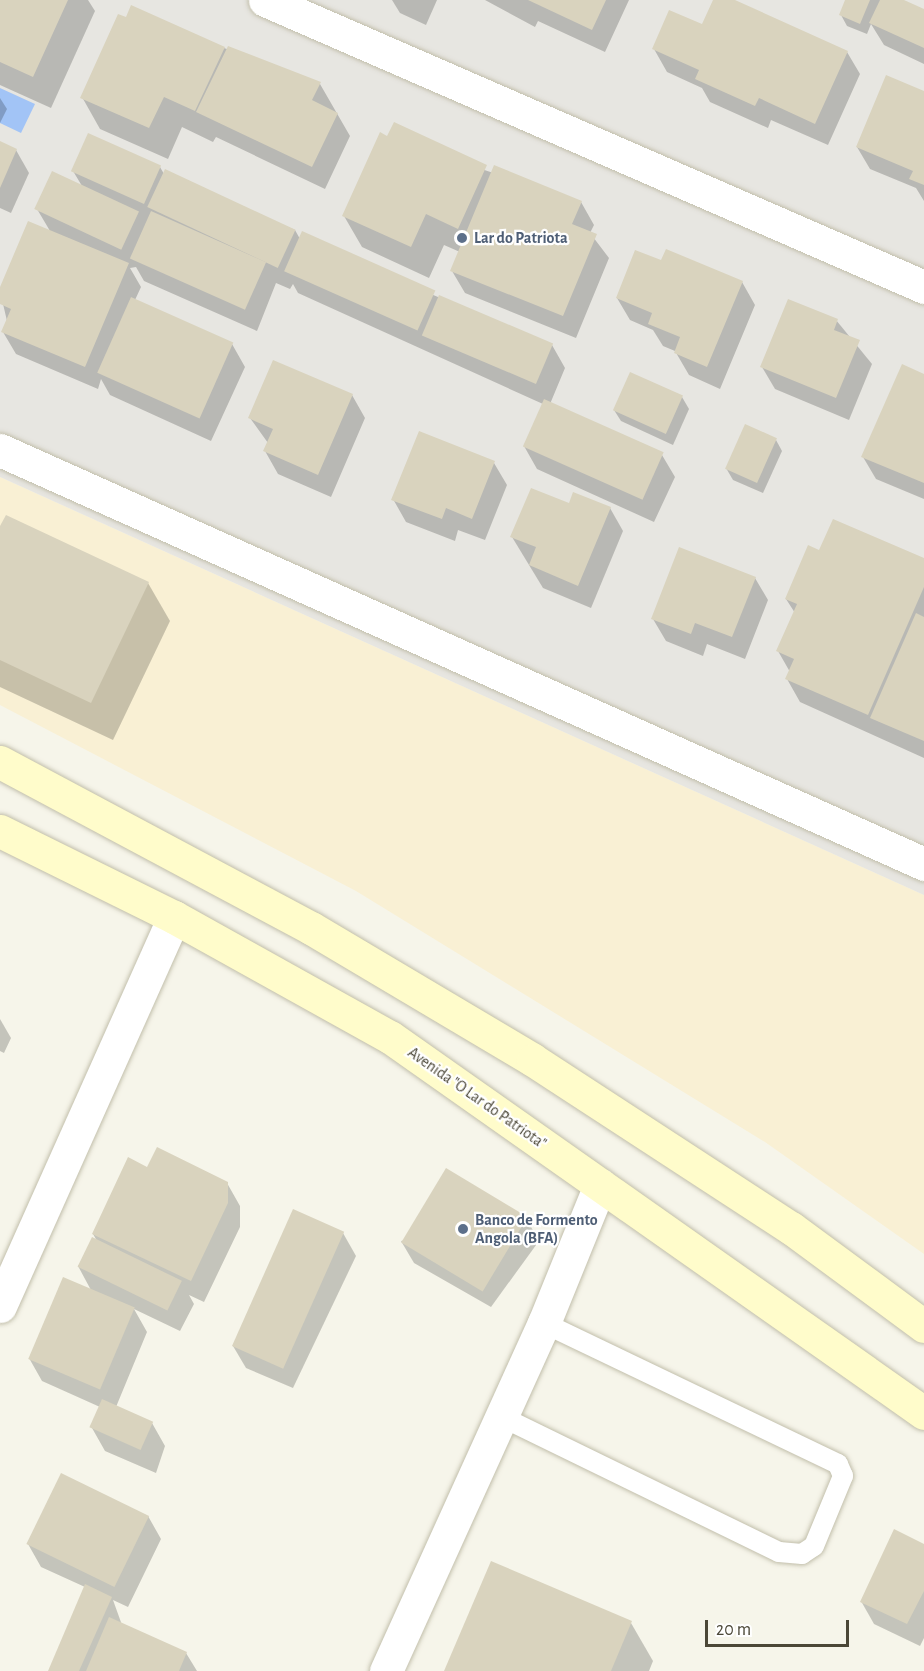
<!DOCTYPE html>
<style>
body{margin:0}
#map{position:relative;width:924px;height:1671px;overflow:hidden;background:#f6f5ea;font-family:"Alegreya Sans",sans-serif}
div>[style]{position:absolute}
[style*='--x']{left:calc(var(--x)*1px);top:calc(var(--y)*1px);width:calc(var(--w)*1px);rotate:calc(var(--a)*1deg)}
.commercial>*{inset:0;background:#f9f0d4}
.parking>*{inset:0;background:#e7e6e1}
.water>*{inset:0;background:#a2c4f6}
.shadow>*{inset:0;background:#0003}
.building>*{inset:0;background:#d9d3be;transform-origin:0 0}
.roads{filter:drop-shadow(0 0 2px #c2bfab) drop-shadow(0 0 2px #c2bfab)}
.lane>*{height:20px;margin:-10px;padding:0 10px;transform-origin:10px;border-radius:10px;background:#fff}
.street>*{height:33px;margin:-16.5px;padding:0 16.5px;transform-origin:16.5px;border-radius:16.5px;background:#fff}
.secondary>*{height:33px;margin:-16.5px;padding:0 16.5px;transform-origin:16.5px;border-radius:16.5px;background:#fffccb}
.dots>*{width:16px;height:16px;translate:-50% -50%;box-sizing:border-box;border:3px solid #fff;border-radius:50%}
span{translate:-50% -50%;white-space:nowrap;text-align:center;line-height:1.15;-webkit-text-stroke:4.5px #fff;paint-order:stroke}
.service-label{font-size:16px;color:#4e5e75;font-weight:700}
.left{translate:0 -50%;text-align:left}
.street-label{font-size:16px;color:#4b4737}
.scale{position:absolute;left:705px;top:1620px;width:144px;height:27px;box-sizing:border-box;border:3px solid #4b4737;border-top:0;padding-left:8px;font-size:18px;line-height:21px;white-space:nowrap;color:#4b4737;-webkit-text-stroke:4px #fff;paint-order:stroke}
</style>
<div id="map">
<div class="commercial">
<div style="clip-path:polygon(0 477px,924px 895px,924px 1254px,765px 1142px,356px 891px,0 705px)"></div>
</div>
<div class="parking">
<div style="clip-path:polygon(0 0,924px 0,924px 895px,0 477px)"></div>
</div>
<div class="water">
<div style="clip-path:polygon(0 88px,35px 104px,21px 133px,0 123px)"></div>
</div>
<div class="shadow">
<div style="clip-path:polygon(0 0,88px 0,95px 11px,51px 108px,0 85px)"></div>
<div style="clip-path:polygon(392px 0,437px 0,426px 25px,400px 13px)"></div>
<div style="clip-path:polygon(485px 0,629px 0,605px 52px,538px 21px,535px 27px)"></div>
<div style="clip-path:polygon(715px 0,731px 0,847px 52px,860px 74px,828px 145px,771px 120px,768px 128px,710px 102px,702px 88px,667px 72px,654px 49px,703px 26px)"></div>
<div style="clip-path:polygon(847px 0,900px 0,924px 11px,924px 64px,884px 45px,871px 24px,867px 34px,847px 26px,841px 15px)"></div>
<div style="clip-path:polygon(224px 48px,320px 84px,350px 136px,325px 189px,216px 137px,213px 142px,182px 127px,168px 159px,100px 129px,82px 97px)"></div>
<div style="clip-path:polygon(924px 92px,924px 201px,916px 188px,870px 169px,857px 147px)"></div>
<div style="clip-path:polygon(0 98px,7px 109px,0 123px)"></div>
<div style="clip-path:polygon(388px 138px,581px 202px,594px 225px,590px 233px,609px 258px,576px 338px,465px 293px,452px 271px,460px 252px,444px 245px,429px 278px,362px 247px,344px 216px)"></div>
<div style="clip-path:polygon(0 142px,16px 150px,29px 173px,11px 213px,0 208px)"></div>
<div style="clip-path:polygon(160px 167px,164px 174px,295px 230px,300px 239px,552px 345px,565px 368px,550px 404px,662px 455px,675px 477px,654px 522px,537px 469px,524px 446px,543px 404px,298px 293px,293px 284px,290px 289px,276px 283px,257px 331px,144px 281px,136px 267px,130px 268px,141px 287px,135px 300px,232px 344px,245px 367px,211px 441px,110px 395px,101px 379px,98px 389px,16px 354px,3px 332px,7px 321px,0 291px,50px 231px,37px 209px,82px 186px,73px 171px)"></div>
<div style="clip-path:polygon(662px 262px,742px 282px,755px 305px,720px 389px,689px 375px,675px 351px,663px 346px,653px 330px,630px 320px,617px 298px)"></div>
<div style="clip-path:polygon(836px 320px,872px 364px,849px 420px,775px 389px,762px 367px)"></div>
<div style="clip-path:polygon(630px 374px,682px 397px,689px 409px,673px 445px,621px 421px,614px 410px)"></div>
<div style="clip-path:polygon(924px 375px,924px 499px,876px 479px,863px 457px)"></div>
<div style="clip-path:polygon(352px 395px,365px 418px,331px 497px,278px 474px,265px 451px,268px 443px,250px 418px)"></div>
<div style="clip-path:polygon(420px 433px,494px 463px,507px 485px,485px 540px,458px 530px,455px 541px,406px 522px,393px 499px)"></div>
<div style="clip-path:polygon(776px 440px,782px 451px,763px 493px,733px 480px,726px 468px)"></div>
<div style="clip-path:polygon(570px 505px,610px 508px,623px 531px,591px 608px,543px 588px,512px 537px)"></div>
<div style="clip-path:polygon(0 530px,148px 583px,170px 621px,113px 740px,0 687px)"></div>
<div style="clip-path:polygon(820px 552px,924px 559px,924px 758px,800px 702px,787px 679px,790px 672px,778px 651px,795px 613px,786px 599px)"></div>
<div style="clip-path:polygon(755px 578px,768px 600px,745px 659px,707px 644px,703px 656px,666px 641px,653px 619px)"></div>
<div style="clip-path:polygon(0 1019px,11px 1038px,4px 1053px,0 1051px)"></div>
<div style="clip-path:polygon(148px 1169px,227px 1183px,240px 1206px,240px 1227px,204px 1302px,189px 1295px,194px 1304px,180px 1331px,134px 1309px,147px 1332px,116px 1407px,152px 1423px,165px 1446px,156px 1473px,105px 1451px,92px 1428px,100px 1407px,42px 1381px,29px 1358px,92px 1292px,78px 1266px,97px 1241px,93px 1234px)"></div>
<div style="clip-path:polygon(526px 1218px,539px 1241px,491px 1307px,414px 1263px,401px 1241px)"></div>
<div style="clip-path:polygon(343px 1233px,356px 1256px,293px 1388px,246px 1368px,233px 1346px)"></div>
<div style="clip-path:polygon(148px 1516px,161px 1539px,128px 1607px,113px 1600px,122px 1625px,186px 1653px,197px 1671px,49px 1671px,85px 1587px,41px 1567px,28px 1544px)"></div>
<div style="clip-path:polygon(924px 1545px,924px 1638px,920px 1646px,874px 1624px,861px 1601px)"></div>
<div style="clip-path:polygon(631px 1623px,653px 1661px,649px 1671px,445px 1671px)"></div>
</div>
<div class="building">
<div style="clip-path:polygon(0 0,68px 0,33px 77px,0 62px)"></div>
<div style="clip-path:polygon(528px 0,606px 0,592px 30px)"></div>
<div style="clip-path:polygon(713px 0,735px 0,848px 51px,815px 124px,759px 98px,755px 106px,695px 79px,699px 70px,652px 49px,669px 10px,702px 24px)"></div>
<div style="clip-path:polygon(845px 0,870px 0,860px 24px,839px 15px)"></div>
<div style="clip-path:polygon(880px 0,904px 0,924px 9px,924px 48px,869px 23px)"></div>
<div style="clip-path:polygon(131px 5px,225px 47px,195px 111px,164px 97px,149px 128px,80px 98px,118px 14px,126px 17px)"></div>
<div style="clip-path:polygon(228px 46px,321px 82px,312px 100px,338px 113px,312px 167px,196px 112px)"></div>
<div style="clip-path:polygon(886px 75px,924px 91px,924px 185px,909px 179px,913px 171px,856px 147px)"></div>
<div style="clip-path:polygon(394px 122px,487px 165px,458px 229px,426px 214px,411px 247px,342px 216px,380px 132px,387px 136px)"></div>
<div style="left:88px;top:133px;width:80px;height:42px;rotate:24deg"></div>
<div style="clip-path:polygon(0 141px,17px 149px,0 188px)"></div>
<div style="clip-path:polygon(494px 165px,582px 201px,572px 224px,597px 234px,563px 316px,450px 271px)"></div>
<div style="left:165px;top:169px;width:144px;height:42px;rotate:25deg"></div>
<div style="left:52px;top:171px;width:96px;height:42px;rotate:25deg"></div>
<div style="left:151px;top:211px;width:126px;height:52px;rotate:24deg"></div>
<div style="clip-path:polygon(28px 221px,129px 263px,85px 367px,1px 332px,11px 309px,0 304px,0 287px)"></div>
<div style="left:302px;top:231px;width:146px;height:44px;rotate:24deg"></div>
<div style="clip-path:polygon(666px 249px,743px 281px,707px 367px,674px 353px,680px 337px,648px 324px,652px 313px,616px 298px,635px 250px,661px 260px)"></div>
<div style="left:439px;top:295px;width:124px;height:44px;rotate:23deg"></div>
<div style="left:131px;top:297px;width:112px;height:83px;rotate:24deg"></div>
<div style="clip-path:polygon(788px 299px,838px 319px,834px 330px,860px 340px,836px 398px,760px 367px)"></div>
<div style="clip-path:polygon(273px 360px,353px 394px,318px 475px,263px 451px,273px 429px,248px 418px)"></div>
<div style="clip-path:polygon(902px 364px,924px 374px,924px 483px,861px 457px)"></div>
<div style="left:630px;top:372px;width:58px;height:42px;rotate:24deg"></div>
<div style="left:544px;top:399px;width:131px;height:52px;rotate:24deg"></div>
<div style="left:745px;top:424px;width:35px;height:49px;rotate:24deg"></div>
<div style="clip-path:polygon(419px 431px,495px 461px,472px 519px,446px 508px,442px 519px,391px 500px)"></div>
<div style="clip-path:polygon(531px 488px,569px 503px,573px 492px,611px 507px,578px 586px,529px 565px,536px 547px,510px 537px)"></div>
<div style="clip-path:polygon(6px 515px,149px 582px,91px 703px,0 660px,0 526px)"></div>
<div style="clip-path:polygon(833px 519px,924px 558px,924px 587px,868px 715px,785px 679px,794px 659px,776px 651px,797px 604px,785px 599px,808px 545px,819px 550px)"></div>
<div style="clip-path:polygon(679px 547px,756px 577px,732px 637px,695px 623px,691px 634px,651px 619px)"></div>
<div style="clip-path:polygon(916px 613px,924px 617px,924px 741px,870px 718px)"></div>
<div style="clip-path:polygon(157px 1147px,228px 1182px,228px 1203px,191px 1281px,92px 1234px,128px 1157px,147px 1167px)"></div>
<div style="left:446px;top:1168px;width:95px;height:87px;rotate:31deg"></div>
<div style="left:293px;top:1209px;width:56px;height:150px;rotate:24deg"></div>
<div style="left:92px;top:1237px;width:100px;height:33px;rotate:26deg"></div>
<div style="left:63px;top:1277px;width:78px;height:89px;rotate:23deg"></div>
<div style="left:102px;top:1399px;width:56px;height:31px;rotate:24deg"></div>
<div style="left:61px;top:1473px;width:98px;height:79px;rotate:26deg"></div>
<div style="clip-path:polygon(894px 1529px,924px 1544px,924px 1591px,907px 1624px,860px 1602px)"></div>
<div style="clip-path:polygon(491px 1561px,632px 1621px,611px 1671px,444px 1671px)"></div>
<div style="clip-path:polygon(85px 1584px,112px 1597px,79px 1671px,48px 1671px)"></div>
<div style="clip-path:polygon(109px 1617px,187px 1652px,179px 1671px,86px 1671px)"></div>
</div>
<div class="roads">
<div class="lane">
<div style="--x:502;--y:1417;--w:308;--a:26"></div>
<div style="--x:779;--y:1552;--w:23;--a:5"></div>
<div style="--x:802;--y:1554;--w:14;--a:-34"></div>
<div style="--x:814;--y:1546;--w:76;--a:-67.5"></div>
<div style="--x:843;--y:1476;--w:13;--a:-113"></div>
<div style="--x:838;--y:1464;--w:326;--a:-154.4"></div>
</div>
<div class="street">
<div style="--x:265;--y:0;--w:719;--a:23.53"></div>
<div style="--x:0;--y:450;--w:1013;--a:24.13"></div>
<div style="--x:0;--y:1306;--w:426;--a:-65.9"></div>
<div style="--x:386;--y:1671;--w:382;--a:-65.6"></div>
<div style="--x:544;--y:1323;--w:149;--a:-67.9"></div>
</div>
<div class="secondary">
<div style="--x:0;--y:762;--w:353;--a:28.1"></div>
<div style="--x:311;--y:928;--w:258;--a:30.7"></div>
<div style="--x:533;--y:1060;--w:308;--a:33.1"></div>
<div style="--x:791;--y:1228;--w:165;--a:36.4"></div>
<div style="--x:0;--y:831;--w:194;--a:26.3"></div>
<div style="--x:174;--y:917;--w:247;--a:29.1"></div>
<div style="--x:390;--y:1037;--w:653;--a:35.15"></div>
</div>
</div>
<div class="dots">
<div style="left:462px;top:238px;background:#5c6f8a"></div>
<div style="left:463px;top:1229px;background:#5c6f8a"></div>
</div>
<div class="service-label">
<span class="left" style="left:474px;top:238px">Lar do Patriota</span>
<span class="left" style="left:475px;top:1229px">Banco de Formento<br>Angola (BFA)</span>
</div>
<div class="street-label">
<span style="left:477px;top:1098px;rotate:35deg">Avenida "O Lar do Patriota"</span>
</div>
<div class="scale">20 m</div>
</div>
